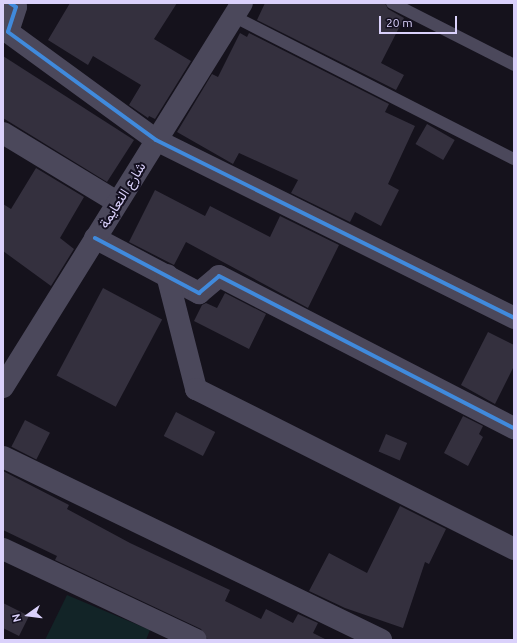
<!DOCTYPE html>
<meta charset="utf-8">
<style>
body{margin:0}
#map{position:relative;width:517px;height:643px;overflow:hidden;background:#15121c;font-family:Ubuntu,Vazirmatn,sans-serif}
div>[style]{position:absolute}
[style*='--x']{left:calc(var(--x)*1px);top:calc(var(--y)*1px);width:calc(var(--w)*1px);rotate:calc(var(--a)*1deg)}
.green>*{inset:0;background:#122427}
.building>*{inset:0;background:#34303e;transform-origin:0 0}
.service>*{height:12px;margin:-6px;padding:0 6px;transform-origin:6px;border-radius:6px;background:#4b485b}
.minor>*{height:22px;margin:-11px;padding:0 11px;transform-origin:11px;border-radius:11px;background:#4b485b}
.cycleway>*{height:4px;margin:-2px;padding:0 2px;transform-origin:2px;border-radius:2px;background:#408adc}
span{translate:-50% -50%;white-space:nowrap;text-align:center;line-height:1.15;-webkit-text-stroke:4px #130f1f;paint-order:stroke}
.street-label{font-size:14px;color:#dad1fb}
.frame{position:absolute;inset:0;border:4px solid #dad1fb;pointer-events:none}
.north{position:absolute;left:8px;top:595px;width:40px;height:40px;-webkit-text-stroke:3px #130f1f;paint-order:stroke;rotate:256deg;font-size:11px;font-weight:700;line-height:16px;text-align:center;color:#dad1fb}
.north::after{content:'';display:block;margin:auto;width:14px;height:18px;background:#dad1fb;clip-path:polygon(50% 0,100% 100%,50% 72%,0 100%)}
.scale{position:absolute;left:379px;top:16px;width:78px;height:18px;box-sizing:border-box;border:2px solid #dad1fb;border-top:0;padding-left:5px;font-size:12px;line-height:14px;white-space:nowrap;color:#dad1fb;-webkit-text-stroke:3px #130f1f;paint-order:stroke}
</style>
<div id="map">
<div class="green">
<div style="clip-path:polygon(67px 595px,150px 630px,146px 640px,45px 640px)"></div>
</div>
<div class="building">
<div style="clip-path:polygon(70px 3px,177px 3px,154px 39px,191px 61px,155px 119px,149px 116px,148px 118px,129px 105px,141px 85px,93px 56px,88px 65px,48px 40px)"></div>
<div style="clip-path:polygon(265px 3px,385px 3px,388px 9px,404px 18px,381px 63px,404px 75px,396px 90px,257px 20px)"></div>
<div style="clip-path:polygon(240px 33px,247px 37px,249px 33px,389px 104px,385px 112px,415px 126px,388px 184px,399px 190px,381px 226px,355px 212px,350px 222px,291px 193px,298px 180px,239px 153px,233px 164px,177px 132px,212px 74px,218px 77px)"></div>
<div style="clip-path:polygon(3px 56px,134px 140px,107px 182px,3px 118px)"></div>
<div style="left:427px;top:124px;width:32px;height:23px;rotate:30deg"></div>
<div style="clip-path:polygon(36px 168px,84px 197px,60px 238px,74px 249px,51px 286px,3px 251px,3px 204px,11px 209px)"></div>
<div style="clip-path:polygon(155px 190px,205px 216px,210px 206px,270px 237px,280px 216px,339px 245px,308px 308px,186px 242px,174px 265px,129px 242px)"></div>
<div style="left:103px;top:288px;width:67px;height:99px;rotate:28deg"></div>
<div style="clip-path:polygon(225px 293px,266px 314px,249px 349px,194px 321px,202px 305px,206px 303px,217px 308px)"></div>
<div style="clip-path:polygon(488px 332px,514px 345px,514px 366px,495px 404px,461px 385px)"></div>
<div style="left:176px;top:412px;width:44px;height:27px;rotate:27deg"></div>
<div style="clip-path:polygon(463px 416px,483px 426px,479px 434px,483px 437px,468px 466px,444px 453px)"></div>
<div style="left:25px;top:420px;width:28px;height:30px;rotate:27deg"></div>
<div style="left:386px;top:434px;width:23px;height:19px;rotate:23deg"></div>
<div style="clip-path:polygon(3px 471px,69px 505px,67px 509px,130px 543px,230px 590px,225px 601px,261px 619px,266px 609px,293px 623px,298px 614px,318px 623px,313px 633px,327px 640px,208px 640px,201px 629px,55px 560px,57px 556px,3px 530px)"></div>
<div style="clip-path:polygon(400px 506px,446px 529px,429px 564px,425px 562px,403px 628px,345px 608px,309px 591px,329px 553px,367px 573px)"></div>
<div style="clip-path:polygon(3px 603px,29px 616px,19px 636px,3px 628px)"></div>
</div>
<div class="service">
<div style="--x:392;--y:3;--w:137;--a:26.9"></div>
<div style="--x:233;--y:16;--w:315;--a:27"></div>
</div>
<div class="minor">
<div style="--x:10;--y:3;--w:7;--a:34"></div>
<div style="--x:16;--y:7;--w:26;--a:108"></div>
<div style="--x:8;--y:32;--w:183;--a:36.1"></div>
<div style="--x:156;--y:140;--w:400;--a:26.4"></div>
<div style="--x:3;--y:133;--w:133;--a:31.2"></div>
<div style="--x:95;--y:238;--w:118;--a:27.9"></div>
<div style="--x:199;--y:293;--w:26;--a:-40"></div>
<div style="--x:219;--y:276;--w:332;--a:27.3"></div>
<div style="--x:167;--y:275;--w:118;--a:75.7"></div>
<div style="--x:196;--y:389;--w:356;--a:26.7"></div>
<div style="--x:3;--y:387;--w:452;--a:-58.1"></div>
<div style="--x:3;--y:457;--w:420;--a:25.8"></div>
<div style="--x:3;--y:549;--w:213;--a:25.2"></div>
</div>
<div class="cycleway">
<div style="--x:10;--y:3;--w:7;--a:34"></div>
<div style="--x:16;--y:7;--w:26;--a:108"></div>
<div style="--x:8;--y:32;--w:183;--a:36.1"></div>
<div style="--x:156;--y:140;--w:400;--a:26.4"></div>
<div style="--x:95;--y:238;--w:118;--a:27.9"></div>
<div style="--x:199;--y:293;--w:26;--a:-40"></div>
<div style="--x:219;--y:276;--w:332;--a:27.3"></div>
</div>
<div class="street-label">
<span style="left:122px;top:195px;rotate:-58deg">شارع النعايمة</span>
</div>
<div class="frame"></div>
<div class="north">N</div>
<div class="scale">20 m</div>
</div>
